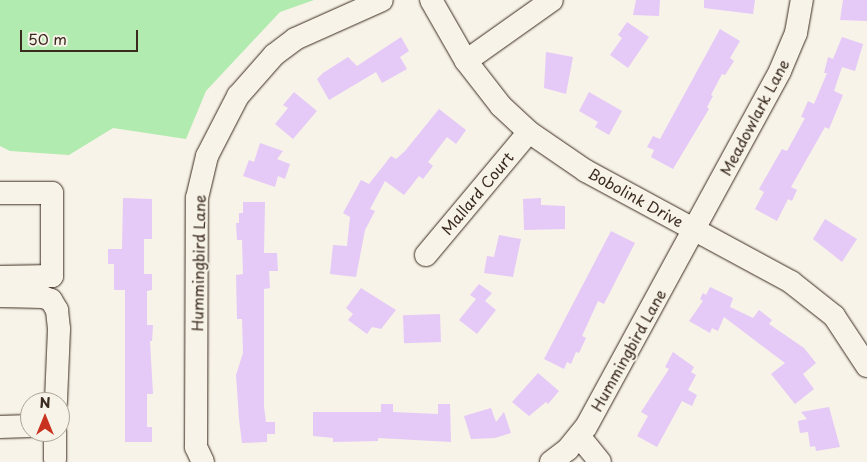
<!DOCTYPE html>
<style>
body{margin:0}
#map{position:relative;width:867px;height:462px;overflow:hidden;background:#f7f3e8;font-family:"Playpen Sans",sans-serif}
div>[style]{position:absolute}
[style*='--x']{left:calc(var(--x)*1px);top:calc(var(--y)*1px);width:calc(var(--w)*1px);rotate:calc(var(--a)*1deg)}
.green>*{inset:0;background:#b1ebaf}
.building>*{inset:0;background:#e5c9f7;transform-origin:0 0}
.roads{filter:drop-shadow(0 0 1px #3b2a1e) drop-shadow(0 0 1px #3b2a1e)}
.minor>*{height:22px;margin:-11px;padding:0 11px;transform-origin:11px;border-radius:11px;background:#f7f3e8}
span{translate:-50% -50%;white-space:nowrap;text-align:center;line-height:1.15;-webkit-text-stroke:4px #f7f3e8;paint-order:stroke}
.street-label{font-size:15px;color:#3b2a1e}
.north{position:absolute;left:20px;top:392px;width:50px;height:50px;box-sizing:border-box;background:#f7f3e8;border:1px solid #aca397;border-radius:50%;rotate:0deg;font-size:14px;font-weight:700;line-height:20px;text-align:center;color:#3b2a1e}
.north::after{content:'';display:block;margin:auto;width:18px;height:22px;background:#c8321e;clip-path:polygon(50% 0,100% 100%,50% 72%,0 100%)}
.scale{position:absolute;left:20px;top:30px;width:118px;height:22px;box-sizing:border-box;border:2px solid #3b2a1e;border-top:0;padding-left:6px;font-size:15px;line-height:18px;white-space:nowrap;color:#3b2a1e;-webkit-text-stroke:4px #f7f3e8;paint-order:stroke}
</style>
<div id="map">
<div class="green">
<div style="clip-path:polygon(0 0,314px 0,280px 12px,206px 91px,186px 139px,113px 128px,69px 155px,10px 151px,0 146px)"></div>
</div>
<div class="building">
<div style="clip-path:polygon(636px 0,660px 0,659px 16px,633px 15px)"></div>
<div style="clip-path:polygon(704px 0,755px 0,753px 14px,704px 8px)"></div>
<div style="clip-path:polygon(843px 0,867px 0,867px 21px,840px 20px)"></div>
<div style="clip-path:polygon(627px 22px,649px 37px,628px 68px,610px 55px,622px 38px,618px 35px)"></div>
<div style="clip-path:polygon(720px 29px,740px 41px,730px 58px,734px 61px,725px 75px,722px 74px,711px 95px,713px 96px,707px 107px,709px 109px,673px 169px,651px 157px,654px 150px,647px 147px,653px 136px,660px 139px)"></div>
<div style="clip-path:polygon(401px 37px,409px 51px,400px 57px,407px 69px,382px 83px,376px 72px,329px 100px,317px 79px,323px 73px,348px 57px,357px 66px)"></div>
<div style="clip-path:polygon(842px 37px,863px 44px,855px 71px,842px 67px,834px 91px,843px 95px,829px 129px,825px 127px,791px 187px,797px 190px,792px 201px,788px 199px,777px 221px,755px 209px,764px 192px,759px 189px,782px 149px,787px 151px,805px 118px,801px 117px,808px 101px,814px 104px,827px 73px,824px 73px,828px 57px,833px 59px)"></div>
<div style="clip-path:polygon(546px 52px,573px 57px,566px 94px,544px 88px)"></div>
<div style="clip-path:polygon(294px 92px,317px 111px,293px 139px,275px 124px,288px 108px,283px 105px)"></div>
<div style="clip-path:polygon(589px 92px,622px 111px,609px 135px,595px 127px,598px 122px,579px 111px)"></div>
<div style="clip-path:polygon(439px 109px,466px 130px,456px 144px,447px 137px,428px 162px,433px 166px,423px 179px,419px 176px,404px 195px,385px 181px,370px 209px,375px 211px,365px 230px,356px 277px,330px 274px,333px 245px,347px 246px,350px 217px,343px 213px,361px 180px,369px 184px,391px 156px,396px 159px,405px 151px)"></div>
<div style="clip-path:polygon(260px 143px,283px 151px,277px 159px,290px 164px,285px 179px,278px 176px,275px 187px,243px 176px,249px 160px,254px 162px)"></div>
<div style="clip-path:polygon(123px 198px,152px 199px,152px 239px,144px 239px,144px 274px,152px 274px,152px 290px,147px 291px,147px 325px,153px 325px,152px 341px,150px 341px,153px 394px,147px 394px,147px 427px,152px 427px,152px 442px,125px 442px,125px 290px,114px 290px,114px 264px,108px 264px,108px 249px,122px 249px)"></div>
<div style="clip-path:polygon(541px 198px,541px 205px,565px 206px,565px 229px,524px 230px,523px 199px)"></div>
<div style="clip-path:polygon(243px 202px,265px 202px,264px 253px,277px 253px,278px 271px,269px 271px,270px 288px,264px 289px,264px 407px,266px 422px,275px 422px,275px 434px,267px 434px,267px 442px,242px 443px,239px 419px,236px 375px,243px 353px,242px 319px,237px 319px,236px 275px,243px 274px,242px 240px,237px 240px,236px 223px,239px 223px,239px 213px,243px 213px)"></div>
<div style="clip-path:polygon(825px 219px,857px 239px,842px 262px,813px 239px)"></div>
<div style="clip-path:polygon(611px 231px,635px 243px,604px 304px,598px 301px,582px 336px,586px 338px,579px 353px,576px 352px,571px 364px,567px 362px,564px 369px,544px 359px)"></div>
<div style="clip-path:polygon(499px 235px,521px 239px,513px 277px,484px 273px,487px 256px,494px 257px)"></div>
<div style="clip-path:polygon(479px 284px,492px 293px,485px 301px,496px 310px,477px 334px,459px 320px,476px 299px,470px 295px)"></div>
<div style="clip-path:polygon(710px 287px,733px 298px,730px 307px,753px 318px,759px 310px,772px 320px,769px 324px,804px 348px,816px 363px,803px 374px,814px 389px,795px 404px,771px 374px,785px 363px,724px 317px,718px 331px,712px 328px,710px 333px,689px 321px,703px 301px,700px 299px,703px 293px,706px 295px)"></div>
<div style="clip-path:polygon(361px 288px,396px 310px,381px 329px,372px 327px,367px 334px,348px 320px,353px 314px,346px 308px)"></div>
<div style="left:440px;top:314px;width:28px;height:37px;rotate:88deg"></div>
<div style="clip-path:polygon(673px 352px,694px 367px,691px 372px,696px 375px,688px 390px,697px 395px,692px 406px,682px 401px,657px 447px,637px 436px,648px 416px,641px 412px,669px 369px,665px 367px)"></div>
<div style="clip-path:polygon(538px 373px,559px 391px,548px 404px,546px 402px,529px 416px,512px 402px)"></div>
<div style="clip-path:polygon(381px 404px,393px 404px,393px 412px,438px 414px,438px 404px,450px 404px,451px 442px,378px 438px,378px 441px,333px 442px,333px 438px,313px 436px,313px 412px,381px 412px)"></div>
<div style="clip-path:polygon(829px 407px,840px 447px,816px 451px,815px 446px,810px 447px,808px 432px,800px 433px,798px 421px,807px 419px,801px 412px)"></div>
<div style="clip-path:polygon(491px 408px,496px 422px,504px 412px,511px 433px,495px 438px,471px 439px,464px 416px)"></div>
</div>
<div class="roads">
<div class="minor">
<div style="--x:431;--y:0;--w:70;--a:60.2"></div>
<div style="--x:466;--y:61;--w:57;--a:52.1"></div>
<div style="--x:501;--y:106;--w:38;--a:43"></div>
<div style="--x:529;--y:132;--w:69;--a:34.4"></div>
<div style="--x:586;--y:171;--w:233;--a:28.4"></div>
<div style="--x:791;--y:282;--w:55;--a:38.3"></div>
<div style="--x:834;--y:316;--w:60;--a:56.6"></div>
<div style="--x:466;--y:61;--w:105;--a:-35.3"></div>
<div style="--x:0;--y:193;--w:52;--a:0"></div>
<div style="--x:52;--y:193;--w:83;--a:90"></div>
<div style="--x:52;--y:276;--w:52;--a:178.9"></div>
<div style="--x:426;--y:255;--w:160;--a:-50.1"></div>
<div style="--x:0;--y:296;--w:43;--a:1.3"></div>
<div style="--x:43;--y:297;--w:9;--a:21"></div>
<div style="--x:51;--y:300;--w:12;--a:59"></div>
<div style="--x:57;--y:310;--w:19;--a:84"></div>
<div style="--x:59;--y:329;--w:73;--a:92.4"></div>
<div style="--x:0;--y:427;--w:30;--a:-2"></div>
<div style="--x:579;--y:436;--w:33;--a:51"></div>
<div style="--x:55;--y:459;--w:27;--a:-90"></div>
<div style="--x:203;--y:462;--w:17;--a:-115"></div>
<div style="--x:196;--y:447;--w:249;--a:-89.8"></div>
<div style="--x:197;--y:198;--w:43;--a:-76.6"></div>
<div style="--x:207;--y:156;--w:68;--a:-62.7"></div>
<div style="--x:238;--y:96;--w:55;--a:-48.7"></div>
<div style="--x:274;--y:55;--w:26;--a:-37"></div>
<div style="--x:295;--y:39;--w:95;--a:-24.1"></div>
<div style="--x:551;--y:462;--w:21;--a:-37"></div>
<div style="--x:568;--y:449;--w:28;--a:-51"></div>
<div style="--x:586;--y:427;--w:226;--a:-61.4"></div>
<div style="--x:694;--y:229;--w:180;--a:-61.4"></div>
<div style="--x:780;--y:71;--w:41;--a:-67.2"></div>
<div style="--x:796;--y:33;--w:34;--a:-80"></div>
</div>
</div>
<div class="street-label">
<span style="left:754px;top:117px;rotate:-62deg">Meadowlark Lane</span>
<span style="left:477px;top:193px;rotate:-50deg">Mallard Court</span>
<span style="left:636px;top:197px;rotate:29deg">Bobolink Drive</span>
<span style="left:198px;top:263px;rotate:-89deg">Hummingbird Lane</span>
<span style="left:628px;top:350px;rotate:-61deg">Hummingbird Lane</span>
</div>
<div class="north">N</div>
<div class="scale">50 m</div>
</div>
